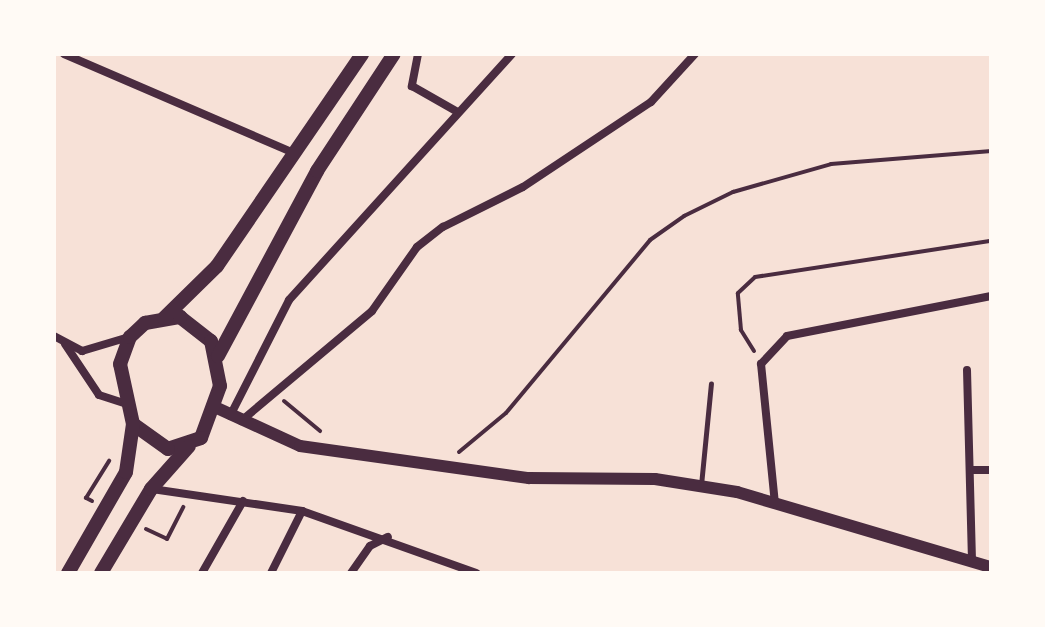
<!DOCTYPE html>
<style>
body{margin:0}
#map{position:relative;width:1045px;height:627px;overflow:hidden;background:#f7e1d7;font-family:Signika,sans-serif}
div>[style]{position:absolute}
[style*='--x']{left:calc(var(--x)*1px);top:calc(var(--y)*1px);width:calc(var(--w)*1px);rotate:calc(var(--a)*1deg)}
.path>*{height:4px;margin:-2px;padding:0 2px;transform-origin:2px;border-radius:2px;background:#4a2c40}
.service>*{height:5px;margin:-2.5px;padding:0 2.5px;transform-origin:2.5px;border-radius:2.5px;background:#4a2c40}
.minor>*{height:8px;margin:-4px;padding:0 4px;transform-origin:4px;border-radius:4px;background:#4a2c40}
.tertiary>*{height:12px;margin:-6px;padding:0 6px;transform-origin:6px;border-radius:6px;background:#4a2c40}
.secondary>*{height:14px;margin:-7px;padding:0 7px;transform-origin:7px;border-radius:7px;background:#4a2c40}
span{translate:-50% -50%;white-space:nowrap;text-align:center;line-height:1.15;-webkit-text-stroke:8px #fffaf5;paint-order:stroke}
.frame{position:absolute;inset:0;border:56px solid #fffaf5;pointer-events:none}
</style>
<div id="map">
<div class="path">
<div style="--x:754;--y:351;--w:25;--a:-122"></div>
<div style="--x:741;--y:330;--w:37;--a:-95"></div>
<div style="--x:738;--y:293;--w:23;--a:-43"></div>
<div style="--x:755;--y:277;--w:239;--a:-8.7"></div>
<div style="--x:284;--y:401;--w:47;--a:39.8"></div>
<div style="--x:459;--y:452;--w:61;--a:-39.7"></div>
<div style="--x:506;--y:413;--w:225;--a:-50.2"></div>
<div style="--x:650;--y:240;--w:42;--a:-35.2"></div>
<div style="--x:684;--y:216;--w:55;--a:-26.1"></div>
<div style="--x:733;--y:192;--w:102;--a:-15.9"></div>
<div style="--x:831;--y:164;--w:161;--a:-4.6"></div>
<div style="--x:92;--y:501;--w:7;--a:-153"></div>
<div style="--x:86;--y:498;--w:44;--a:-58.1"></div>
<div style="--x:146;--y:529;--w:23;--a:25"></div>
<div style="--x:167;--y:539;--w:36;--a:-63"></div>
</div>
<div class="service">
<div style="--x:701;--y:485;--w:102;--a:-84.4"></div>
</div>
<div class="minor">
<div style="--x:64;--y:54;--w:250;--a:23.3"></div>
<div style="--x:418;--y:54;--w:33;--a:101"></div>
<div style="--x:412;--y:86;--w:51;--a:29.6"></div>
<div style="--x:54;--y:336;--w:32;--a:28"></div>
<div style="--x:82;--y:351;--w:49;--a:-16.6"></div>
<div style="--x:65;--y:344;--w:61;--a:56.3"></div>
<div style="--x:99;--y:395;--w:26;--a:18"></div>
<div style="--x:967;--y:370;--w:192;--a:88.5"></div>
<div style="--x:230;--y:416;--w:130;--a:-63"></div>
<div style="--x:289;--y:300;--w:332;--a:-47.8"></div>
<div style="--x:241;--y:421;--w:171;--a:-40"></div>
<div style="--x:372;--y:311;--w:78;--a:-54.9"></div>
<div style="--x:417;--y:247;--w:33;--a:-38"></div>
<div style="--x:443;--y:227;--w:89;--a:-26.6"></div>
<div style="--x:523;--y:187;--w:154;--a:-33.6"></div>
<div style="--x:651;--y:102;--w:65;--a:-47.5"></div>
<div style="--x:970;--y:470;--w:21;--a:0"></div>
<div style="--x:152;--y:489;--w:152;--a:8.3"></div>
<div style="--x:302;--y:511;--w:185;--a:19.6"></div>
<div style="--x:775;--y:504;--w:141;--a:-95.7"></div>
<div style="--x:761;--y:364;--w:38;--a:-47"></div>
<div style="--x:787;--y:336;--w:208;--a:-11.1"></div>
<div style="--x:202;--y:573;--w:83;--a:-60.3"></div>
<div style="--x:271;--y:573;--w:69;--a:-63.4"></div>
<div style="--x:351;--y:573;--w:33;--a:-55"></div>
<div style="--x:370;--y:546;--w:20;--a:-27"></div>
</div>
<div class="tertiary">
<div style="--x:217;--y:408;--w:91;--a:24.6"></div>
<div style="--x:300;--y:446;--w:231;--a:8"></div>
<div style="--x:529;--y:478;--w:126;--a:0.5"></div>
<div style="--x:655;--y:479;--w:83;--a:9"></div>
<div style="--x:737;--y:492;--w:265;--a:16.5"></div>
</div>
<div class="secondary">
<div style="--x:180;--y:317;--w:39;--a:38"></div>
<div style="--x:211;--y:341;--w:46;--a:78.7"></div>
<div style="--x:220;--y:386;--w:55;--a:110.1"></div>
<div style="--x:201;--y:438;--w:35;--a:162"></div>
<div style="--x:168;--y:449;--w:43;--a:-144.5"></div>
<div style="--x:133;--y:424;--w:61;--a:-102.2"></div>
<div style="--x:120;--y:364;--w:29;--a:-70"></div>
<div style="--x:130;--y:337;--w:21;--a:-43"></div>
<div style="--x:145;--y:323;--w:36;--a:-10"></div>
<div style="--x:164;--y:318;--w:74;--a:-44.5"></div>
<div style="--x:217;--y:266;--w:257;--a:-55.6"></div>
<div style="--x:218;--y:356;--w:210;--a:-61.8"></div>
<div style="--x:317;--y:171;--w:140;--a:-56.7"></div>
<div style="--x:68;--y:573;--w:116;--a:-60.1"></div>
<div style="--x:126;--y:472;--w:49;--a:-81.7"></div>
<div style="--x:101;--y:573;--w:98;--a:-59.2"></div>
<div style="--x:151;--y:489;--w:57;--a:-48.5"></div>
</div>
<div class="frame"></div>
</div>
